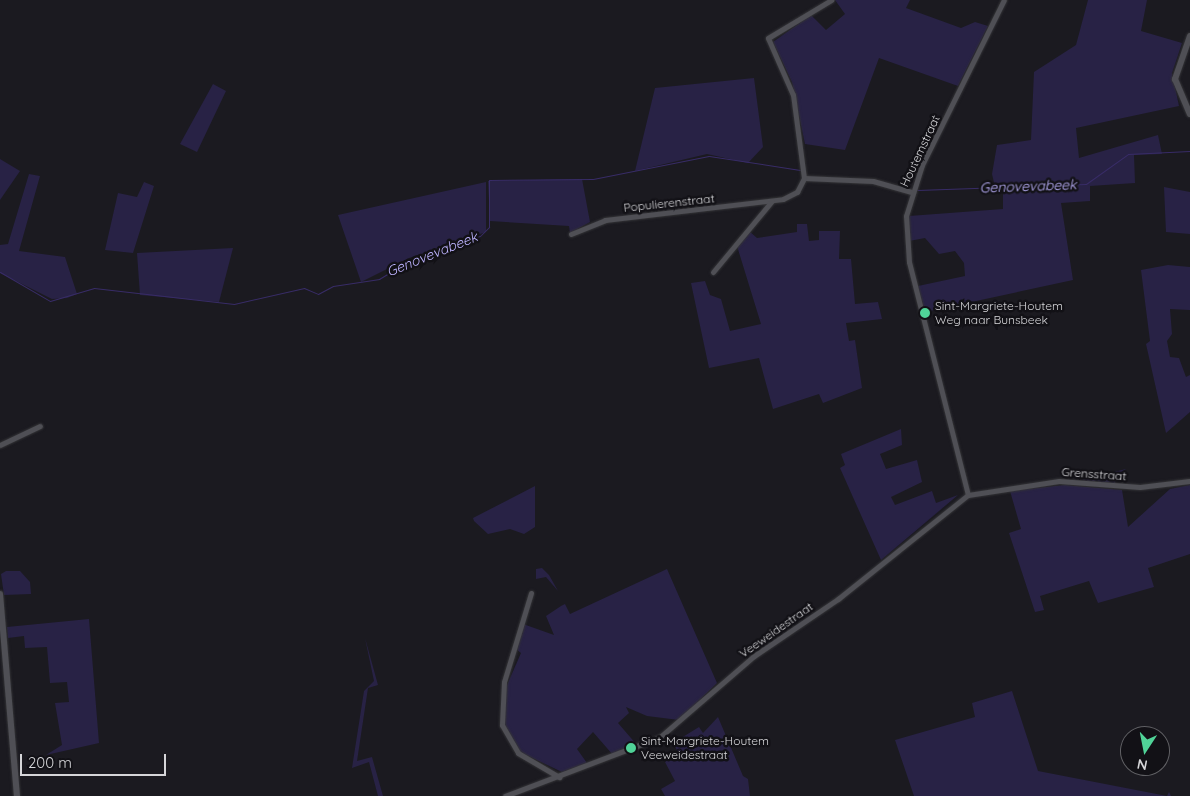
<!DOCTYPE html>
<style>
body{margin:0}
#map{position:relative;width:1190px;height:796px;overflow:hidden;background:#1b1a20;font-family:Quicksand,sans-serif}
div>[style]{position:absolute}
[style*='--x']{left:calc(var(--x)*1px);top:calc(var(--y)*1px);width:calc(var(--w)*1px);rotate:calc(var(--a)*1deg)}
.green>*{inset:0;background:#282245}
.stream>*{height:1px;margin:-0.5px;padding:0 0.5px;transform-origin:0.5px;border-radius:0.5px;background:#382c67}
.roads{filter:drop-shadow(0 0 1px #343437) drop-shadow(0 0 1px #343437)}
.minor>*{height:5px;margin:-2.5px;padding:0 2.5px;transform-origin:2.5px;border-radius:2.5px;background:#4f4f55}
.tertiary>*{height:6px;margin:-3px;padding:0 3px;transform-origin:3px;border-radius:3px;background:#4f4f55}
.dots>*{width:14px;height:14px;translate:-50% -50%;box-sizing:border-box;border:2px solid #121116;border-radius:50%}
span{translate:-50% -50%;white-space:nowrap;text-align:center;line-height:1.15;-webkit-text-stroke:5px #121116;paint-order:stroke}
.street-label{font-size:12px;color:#d6d6d9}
.poi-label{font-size:12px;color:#d6d6d9}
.left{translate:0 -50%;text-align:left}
.water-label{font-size:14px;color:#beb4ff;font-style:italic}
.north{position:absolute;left:1120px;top:726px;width:50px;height:50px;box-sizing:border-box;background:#121116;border:1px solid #606064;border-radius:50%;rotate:191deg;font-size:14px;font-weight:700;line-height:20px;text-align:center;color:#d6d6d9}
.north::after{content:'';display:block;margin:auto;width:18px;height:22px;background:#50d398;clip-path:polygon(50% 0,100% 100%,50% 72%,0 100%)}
.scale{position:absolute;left:20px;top:754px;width:146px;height:22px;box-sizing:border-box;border:2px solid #d6d6d9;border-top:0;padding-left:6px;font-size:15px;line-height:18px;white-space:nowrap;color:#d6d6d9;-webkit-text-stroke:4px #121116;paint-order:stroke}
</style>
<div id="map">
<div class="green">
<div style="clip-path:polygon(835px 0,910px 0,906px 8px,961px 28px,975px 22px,988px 26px,958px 86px,879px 58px,845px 150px,805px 144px,792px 82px,773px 42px,811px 15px,826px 30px,845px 14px)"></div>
<div style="clip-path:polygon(1088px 0,1147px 0,1141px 31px,1182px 43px,1172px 73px,1179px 106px,1076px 128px,1079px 158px,1158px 135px,1162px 154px,1134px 155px,1135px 183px,1090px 186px,1090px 201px,1061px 203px,1073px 280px,925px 312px,918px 286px,965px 276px,964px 263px,955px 251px,939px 254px,925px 238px,909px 241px,909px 216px,1003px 209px,1003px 187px,995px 187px,992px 174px,997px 145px,1031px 140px,1034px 72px,1076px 45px)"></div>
<div style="clip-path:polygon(754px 78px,763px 147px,748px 163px,707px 154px,635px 171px,655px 88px)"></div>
<div style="clip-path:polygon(213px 84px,226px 91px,197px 152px,180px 144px)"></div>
<div style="clip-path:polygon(0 159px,20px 171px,0 200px)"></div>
<div style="clip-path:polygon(29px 174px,40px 176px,19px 251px,65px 257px,77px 294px,67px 298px,52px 299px,0 273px,0 245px,8px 244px)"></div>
<div style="clip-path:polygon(582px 179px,590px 222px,570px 233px,569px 226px,490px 221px,488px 181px)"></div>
<div style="clip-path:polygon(144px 182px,154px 186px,133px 253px,105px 250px,118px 193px,137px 197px)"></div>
<div style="clip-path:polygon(486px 182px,486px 232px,409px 258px,361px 282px,338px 215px)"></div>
<div style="clip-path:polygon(1164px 187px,1190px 192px,1190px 234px,1166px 232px)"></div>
<div style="clip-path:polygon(797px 224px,807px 224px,809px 241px,819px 240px,819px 231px,840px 231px,839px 259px,851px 259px,855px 304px,878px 302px,882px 319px,846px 323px,849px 341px,855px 340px,862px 388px,823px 403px,819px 394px,773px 409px,759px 358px,709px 368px,691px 283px,705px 281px,710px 295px,721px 299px,730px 331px,761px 324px,737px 246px,749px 231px,757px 238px,797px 232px)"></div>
<div style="clip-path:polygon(233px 248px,219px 302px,140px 295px,137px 253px)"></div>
<div style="clip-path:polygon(1168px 265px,1190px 267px,1190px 310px,1170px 309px,1172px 334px,1167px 341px,1170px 357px,1179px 358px,1186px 377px,1190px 375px,1190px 412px,1166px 433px,1146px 344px,1150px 341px,1141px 270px)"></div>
<div style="clip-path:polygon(901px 429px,902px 445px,880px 454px,886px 469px,917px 460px,922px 482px,891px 497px,895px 505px,932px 491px,936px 503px,958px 495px,881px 560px,840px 468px,845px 465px,841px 454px)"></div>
<div style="clip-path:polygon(1126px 469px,1116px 476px,1115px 483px,1082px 480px)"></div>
<div style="clip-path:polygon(1065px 485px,1122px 490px,1128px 527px,1170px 489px,1190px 485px,1190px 554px,1148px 568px,1154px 587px,1098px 603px,1089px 581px,1040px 596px,1044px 610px,1035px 612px,1009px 533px,1021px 529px,1010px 491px)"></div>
<div style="clip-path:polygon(535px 486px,535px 527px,524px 534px,510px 529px,488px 534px,474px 521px,473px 518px)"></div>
<div style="clip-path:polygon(542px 568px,549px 575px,558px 591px,546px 577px,536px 579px,536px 569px)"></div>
<div style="clip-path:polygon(667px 569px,717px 683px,679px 720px,647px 716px,626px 707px,629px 713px,618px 723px,637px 745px,613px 755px,593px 732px,577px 749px,587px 763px,562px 772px,520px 752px,504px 725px,504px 692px,521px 653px,515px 648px,523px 624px,554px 635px,546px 616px,561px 606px,565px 604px,570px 614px)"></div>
<div style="clip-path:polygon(6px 571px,20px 571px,30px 582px,31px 594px,4px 595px,1px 574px)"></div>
<div style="clip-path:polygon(89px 619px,99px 743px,46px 755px,62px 745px,55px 703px,69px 702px,67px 682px,50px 683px,47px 647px,25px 648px,24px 636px,8px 638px,7px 627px)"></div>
<div style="clip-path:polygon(365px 638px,378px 685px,368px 688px,357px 761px,372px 757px,383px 796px,378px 796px,369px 762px,352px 768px,364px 691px,374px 681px)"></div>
<div style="clip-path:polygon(1012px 691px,1038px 771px,1167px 796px,1169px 792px,1171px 796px,914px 796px,895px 740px,975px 717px,972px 703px)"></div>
<div style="clip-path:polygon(718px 717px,743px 776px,748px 779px,750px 796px,665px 796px,661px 789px,675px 781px,665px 762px,678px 752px,673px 743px,699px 727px,703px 733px)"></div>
</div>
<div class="stream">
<div style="--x:917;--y:190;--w:169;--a:-2"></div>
<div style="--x:1086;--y:184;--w:52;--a:-35.5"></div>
<div style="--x:1128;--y:154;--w:62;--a:-2.8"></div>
<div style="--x:0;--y:272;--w:58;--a:30.1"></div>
<div style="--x:50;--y:301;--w:46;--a:-16.5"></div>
<div style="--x:94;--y:288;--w:141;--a:6.5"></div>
<div style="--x:234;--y:304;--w:72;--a:-12.9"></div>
<div style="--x:304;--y:288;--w:15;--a:23"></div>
<div style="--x:318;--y:294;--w:17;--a:-28"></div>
<div style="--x:333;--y:286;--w:47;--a:-8.7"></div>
<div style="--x:379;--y:279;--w:35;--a:-31"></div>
<div style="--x:409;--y:261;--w:75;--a:-19.4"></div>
<div style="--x:480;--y:236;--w:13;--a:-45"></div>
<div style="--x:489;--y:227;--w:47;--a:-90"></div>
<div style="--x:489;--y:180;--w:104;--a:-0.6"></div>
<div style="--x:593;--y:179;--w:118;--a:-11.2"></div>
<div style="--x:709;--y:156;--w:92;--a:8.7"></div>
</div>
<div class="roads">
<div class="minor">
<div style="--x:804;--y:178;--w:69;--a:2.5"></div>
<div style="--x:873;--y:181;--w:40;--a:16"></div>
<div style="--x:571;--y:234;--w:37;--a:-22"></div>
<div style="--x:605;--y:220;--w:179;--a:-6.7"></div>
<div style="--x:783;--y:199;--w:16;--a:-27"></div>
<div style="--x:797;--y:192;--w:16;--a:-63"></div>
<div style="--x:804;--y:178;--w:84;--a:-97.5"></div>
<div style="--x:793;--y:95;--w:62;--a:-113.7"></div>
<div style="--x:768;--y:38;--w:74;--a:-31.1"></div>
<div style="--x:713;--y:272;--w:92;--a:-50.3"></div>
<div style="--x:0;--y:445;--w:44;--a:-25.4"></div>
<div style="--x:968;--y:495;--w:240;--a:-104.2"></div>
<div style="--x:909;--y:262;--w:46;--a:-93.7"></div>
<div style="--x:906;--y:216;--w:53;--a:-72.6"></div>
<div style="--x:922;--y:165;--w:184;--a:-63.6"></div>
<div style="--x:531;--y:593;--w:93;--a:106.9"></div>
<div style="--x:504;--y:682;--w:43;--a:92.7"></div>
<div style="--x:502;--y:725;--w:32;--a:60"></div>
<div style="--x:518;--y:753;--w:48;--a:30.3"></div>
<div style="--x:505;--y:796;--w:166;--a:-20.8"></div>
<div style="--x:660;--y:737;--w:124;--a:-40.8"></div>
<div style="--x:754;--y:656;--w:102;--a:-34.2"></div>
<div style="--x:838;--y:599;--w:166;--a:-38.7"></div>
<div style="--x:968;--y:495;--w:92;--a:-8.7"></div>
<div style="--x:1059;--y:481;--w:81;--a:4.2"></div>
<div style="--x:1140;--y:487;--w:50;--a:-6.8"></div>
</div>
<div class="tertiary">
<div style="--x:1190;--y:36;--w:46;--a:109.2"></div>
<div style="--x:1175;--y:79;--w:38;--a:67"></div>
<div style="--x:0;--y:594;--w:203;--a:85.2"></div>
</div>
</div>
<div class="dots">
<div style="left:925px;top:313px;background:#50d398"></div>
<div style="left:631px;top:748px;background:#50d398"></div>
</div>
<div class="street-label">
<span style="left:920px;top:151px;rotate:-65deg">Houtemstraat</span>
<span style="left:669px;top:203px;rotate:-6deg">Populierenstraat</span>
<span style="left:1094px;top:474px;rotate:4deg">Grensstraat</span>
<span style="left:776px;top:630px;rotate:-35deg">Veeweidestraat</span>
</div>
<div class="poi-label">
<span class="left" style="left:935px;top:313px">Sint-Margriete-Houtem<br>Weg naar Bunsbeek</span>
<span class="left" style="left:641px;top:748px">Sint-Margriete-Houtem<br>Veeweidestraat</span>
</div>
<div class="water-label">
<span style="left:1028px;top:186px;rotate:-2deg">Genovevabeek</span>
<span style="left:432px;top:254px;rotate:-22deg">Genovevabeek</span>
</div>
<div class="north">N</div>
<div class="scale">200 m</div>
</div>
